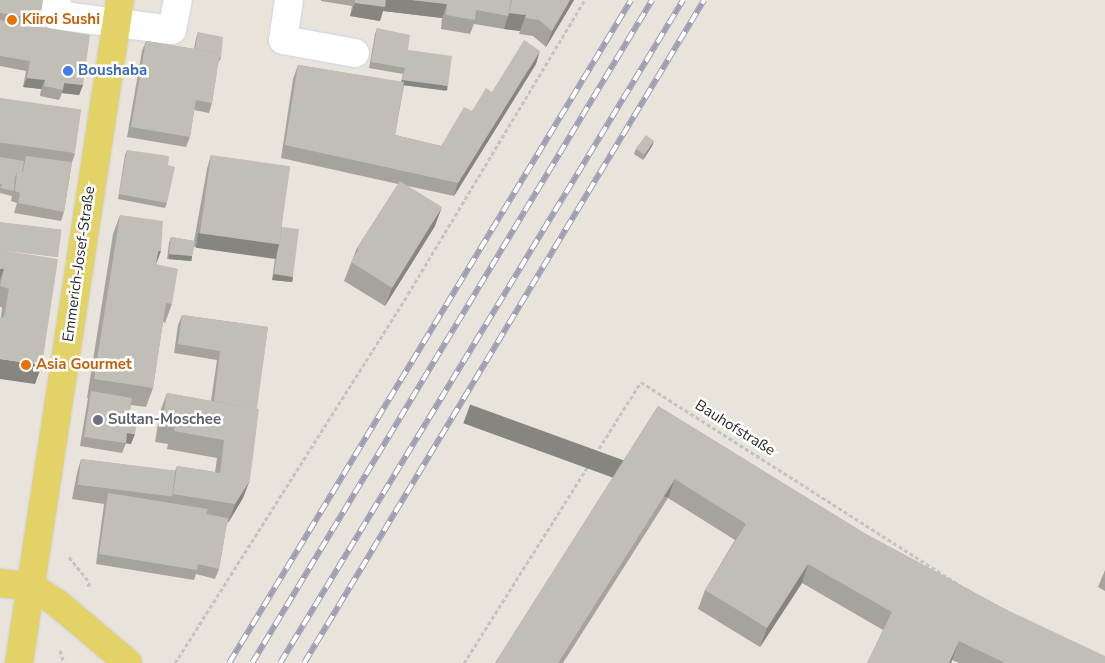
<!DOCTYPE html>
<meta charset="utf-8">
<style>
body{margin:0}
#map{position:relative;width:1105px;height:663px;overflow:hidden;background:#e9e4db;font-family:"Nunito Sans",sans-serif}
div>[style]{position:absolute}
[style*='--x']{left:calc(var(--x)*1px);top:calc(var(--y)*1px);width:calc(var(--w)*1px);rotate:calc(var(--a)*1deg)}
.path>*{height:3px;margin-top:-1.5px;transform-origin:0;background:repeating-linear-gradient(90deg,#c3c3c3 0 4px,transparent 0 6.5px)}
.roads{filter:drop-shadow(0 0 1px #d0d1e0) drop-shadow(0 0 1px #d0d1e0)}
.minor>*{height:28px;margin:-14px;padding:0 14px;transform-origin:14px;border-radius:14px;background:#fff}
.major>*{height:28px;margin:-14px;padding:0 14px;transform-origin:14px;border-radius:14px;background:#e3d366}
.rail>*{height:5.5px;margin-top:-2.75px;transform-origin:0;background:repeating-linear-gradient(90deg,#fff 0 11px,#9e9fb1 0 22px);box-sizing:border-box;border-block:1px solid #9e9fb1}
.wall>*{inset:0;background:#a6a39d}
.shaded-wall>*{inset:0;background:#878580;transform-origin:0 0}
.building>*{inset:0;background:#c1beb7;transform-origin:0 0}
.dots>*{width:14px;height:14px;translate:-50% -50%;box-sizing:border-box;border:2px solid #fff;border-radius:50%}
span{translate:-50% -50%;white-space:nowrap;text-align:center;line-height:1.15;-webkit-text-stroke:5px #fff;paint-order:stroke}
.food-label{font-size:15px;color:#c56008;font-weight:700}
.left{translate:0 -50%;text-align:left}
.shop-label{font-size:15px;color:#366cbe;font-weight:700}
.street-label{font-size:15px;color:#282828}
.worship-label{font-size:15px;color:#5b616d;font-weight:700}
</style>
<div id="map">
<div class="path">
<div style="--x:69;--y:557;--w:33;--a:51"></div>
<div style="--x:90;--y:583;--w:5;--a:127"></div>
<div style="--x:60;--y:650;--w:14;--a:73"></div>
<div style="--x:175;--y:663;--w:436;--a:-57.7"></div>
<div style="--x:408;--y:294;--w:343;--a:-59"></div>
<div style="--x:464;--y:663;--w:332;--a:-57.8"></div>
<div style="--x:641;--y:382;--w:388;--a:32.5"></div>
</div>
<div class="roads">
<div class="minor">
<div style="--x:57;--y:0;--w:15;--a:98"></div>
<div style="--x:55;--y:15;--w:118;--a:7.3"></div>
<div style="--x:172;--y:30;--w:31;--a:-79"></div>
<div style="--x:289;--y:0;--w:40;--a:98.5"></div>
<div style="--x:283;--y:40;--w:73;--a:10.2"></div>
</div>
<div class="major">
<div style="--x:0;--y:583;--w:32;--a:7"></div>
<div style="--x:32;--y:587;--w:30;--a:33"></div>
<div style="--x:57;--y:603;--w:93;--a:40.2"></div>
<div style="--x:19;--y:663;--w:671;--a:-81.34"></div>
</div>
</div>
<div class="rail">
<div style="--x:229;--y:663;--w:775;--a:-58.77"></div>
<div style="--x:252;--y:663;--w:774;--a:-58.9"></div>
<div style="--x:280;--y:663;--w:776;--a:-58.71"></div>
<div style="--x:304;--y:663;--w:774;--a:-58.9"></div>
</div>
<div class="wall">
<div style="clip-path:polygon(0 0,40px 19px,37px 26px,83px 85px,79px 95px,62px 93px,59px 100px,40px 96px,41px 89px,23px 87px,26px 71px,0 66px)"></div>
<div style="clip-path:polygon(321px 0,574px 0,546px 47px,533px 36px,519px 34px,520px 31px,504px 29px,474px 24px,470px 34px,441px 29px,442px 18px,383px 11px,380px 21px,350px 16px,352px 6px,321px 1px)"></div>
<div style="clip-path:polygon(377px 28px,408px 50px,446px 91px,404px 85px,395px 135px,441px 146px,472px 111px,492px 92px,536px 64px,454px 196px,408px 186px,435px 226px,385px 306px,344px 281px,357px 248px,398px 184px,281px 158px,293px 79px,298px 65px,401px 82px,403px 74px,369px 68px,375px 34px)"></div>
<div style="clip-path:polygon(198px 32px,221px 58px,218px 63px,212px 103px,209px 113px,194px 110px,190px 137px,186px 147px,127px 137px,142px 51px,146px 41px,194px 49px,196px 38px)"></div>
<div style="clip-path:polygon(0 98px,75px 154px,72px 162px,64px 212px,61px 221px,14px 213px,17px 203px,11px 201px,12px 196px,0 193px)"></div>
<div style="clip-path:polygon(654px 141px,652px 146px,643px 160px,634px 154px,636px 149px)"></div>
<div style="clip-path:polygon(127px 150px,168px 165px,167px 203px,165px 208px,118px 199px,125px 155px)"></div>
<div style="clip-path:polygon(211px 155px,282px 227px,293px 277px,292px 282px,272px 280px,275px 258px,194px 247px,191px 261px,167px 259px,169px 243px,171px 237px,194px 241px,207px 169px)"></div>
<div style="clip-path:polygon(120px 215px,156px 264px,172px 304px,165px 323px,163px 322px,153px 388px,146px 407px,131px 405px,129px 415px,131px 444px,126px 443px,122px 453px,80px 446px,88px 398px,87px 398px,113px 234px)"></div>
<div style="clip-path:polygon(0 222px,35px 384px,1px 317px,2px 307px,0 307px)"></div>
<div style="clip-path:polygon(182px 315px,268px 327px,243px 498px,228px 523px,227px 522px,219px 569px,215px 579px,196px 574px,194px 580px,96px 564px,104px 504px,72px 499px,77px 473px,81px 459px,175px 471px,177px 466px,215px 472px,217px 458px,167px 449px,168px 444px,155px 442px,160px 412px,167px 393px,211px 401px,217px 360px,174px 353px,178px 325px)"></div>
<div style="clip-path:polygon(658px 406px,864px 533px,1105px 663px,959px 663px,952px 660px,951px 663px,867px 663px,883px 630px,802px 583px,760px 647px,698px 609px,705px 590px,735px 540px,668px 498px,563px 663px,495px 663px)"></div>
<div style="clip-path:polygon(1105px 570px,1105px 591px,1098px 587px)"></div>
</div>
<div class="shaded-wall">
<div style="clip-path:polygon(385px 0,411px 0,447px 4px,442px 18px,383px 11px,380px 21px,350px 16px,355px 3px)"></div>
<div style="clip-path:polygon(570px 0,574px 0,546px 47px,552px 31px)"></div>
<div style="clip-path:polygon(509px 13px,526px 15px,520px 31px,504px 29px)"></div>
<div style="clip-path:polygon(540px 51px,536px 64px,454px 196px,458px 183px)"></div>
<div style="clip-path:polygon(27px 78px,45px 80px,41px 89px,23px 87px)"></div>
<div style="left:402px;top:80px;width:46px;height:5px;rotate:7deg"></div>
<div style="clip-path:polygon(64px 83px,83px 85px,79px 95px,62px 93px)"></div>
<div style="clip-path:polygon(654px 141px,652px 146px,643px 160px,645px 155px)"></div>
<div style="clip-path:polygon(442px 207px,435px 226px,385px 306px,392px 288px)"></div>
<div style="left:198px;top:233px;width:82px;height:15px;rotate:8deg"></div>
<div style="clip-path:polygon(158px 251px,161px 251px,154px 270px)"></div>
<div style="left:169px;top:254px;width:23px;height:5px;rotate:5deg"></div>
<div style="clip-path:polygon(0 269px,4px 269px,0 279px)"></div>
<div style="clip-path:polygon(274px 274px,293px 277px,292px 282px,272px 280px)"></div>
<div style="clip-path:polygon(0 359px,42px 365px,35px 384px,0 379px)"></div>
<div style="clip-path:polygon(127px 433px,135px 434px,131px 444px,123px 443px)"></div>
<div style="left:675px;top:479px;width:20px;height:218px;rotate:110deg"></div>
<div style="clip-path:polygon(250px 480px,243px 498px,228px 523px,235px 504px)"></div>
<div style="clip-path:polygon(808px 564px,802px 583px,760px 647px,767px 628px)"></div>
<div style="clip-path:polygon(959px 641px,951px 663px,949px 663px)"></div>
</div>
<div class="building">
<div style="clip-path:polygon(0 0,43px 0,40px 19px,0 13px)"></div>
<div style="clip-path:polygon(355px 0,386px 0,385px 7px,355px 3px)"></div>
<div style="clip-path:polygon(411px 0,511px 0,508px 16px,476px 10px,475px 20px,446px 15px,447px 4px)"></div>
<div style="clip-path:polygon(512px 0,570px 0,552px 31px,539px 20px,525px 18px,526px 15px,509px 13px)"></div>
<div style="clip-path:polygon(0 20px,90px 35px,83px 85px,64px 83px,63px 90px,44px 86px,45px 80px,27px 78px,30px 61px,0 56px)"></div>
<div style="clip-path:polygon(377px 28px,410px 35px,408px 50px,452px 56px,448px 86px,402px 80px,405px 68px,371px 62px)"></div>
<div style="clip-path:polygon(198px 32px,223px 37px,221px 58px,219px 58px,220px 53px,195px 49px)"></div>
<div style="clip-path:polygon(524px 40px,540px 51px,458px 183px,285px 145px,298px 65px,404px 82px,395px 135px,441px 146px,464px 107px,472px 111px,486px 88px,492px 92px)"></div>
<div style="clip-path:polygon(146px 41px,220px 53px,212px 103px,196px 100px,190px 137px,131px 127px)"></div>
<div style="left:0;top:98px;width:82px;height:44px;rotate:8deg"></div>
<div style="left:646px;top:135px;width:10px;height:17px;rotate:37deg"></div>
<div style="clip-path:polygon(127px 150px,169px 156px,168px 165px,175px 167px,167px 203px,119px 194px)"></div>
<div style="left:211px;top:155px;width:80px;height:79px;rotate:8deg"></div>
<div style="clip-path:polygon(26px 156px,72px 162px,64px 212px,18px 203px,20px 193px,15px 191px,17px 172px,23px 172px)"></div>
<div style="clip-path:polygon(0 157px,24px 161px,22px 172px,17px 172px,15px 177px,14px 191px,0 188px,2px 184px,0 184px)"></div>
<div style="clip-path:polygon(400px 181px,442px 207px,392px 288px,351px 262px,359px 249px,357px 248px)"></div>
<div style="clip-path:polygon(120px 215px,163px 221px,161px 251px,158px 251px,156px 264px,178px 269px,172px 304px,166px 303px,153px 388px,94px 379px)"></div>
<div style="left:0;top:222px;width:62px;height:28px;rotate:7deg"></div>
<div style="clip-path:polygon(282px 227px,299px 229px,293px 277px,274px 274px,277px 253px,279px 245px)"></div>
<div style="clip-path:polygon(171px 237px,195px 241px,192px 256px,169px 254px)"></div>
<div style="clip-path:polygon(0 250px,58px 259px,42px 365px,0 359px,0 317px,4px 317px,9px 289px,0 286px,4px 269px,0 269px)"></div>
<div style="clip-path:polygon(182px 315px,268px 327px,257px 409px,214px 401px,220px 351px,178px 344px)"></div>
<div style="clip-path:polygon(91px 391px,132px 398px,129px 415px,138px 416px,135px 434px,127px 433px,126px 443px,84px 437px)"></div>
<div style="clip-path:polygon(167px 393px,259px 409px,250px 480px,235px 504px,173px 494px,177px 466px,220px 473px,224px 440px,174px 431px,175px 425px,162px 423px)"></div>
<div style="clip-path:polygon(658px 406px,864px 533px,1003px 608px,1105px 656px,1105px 663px,1005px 663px,959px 641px,949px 663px,867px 663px,892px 612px,808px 564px,767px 628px,705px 590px,746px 524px,675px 479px,558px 663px,495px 663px)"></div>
<div style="left:81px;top:459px;width:95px;height:26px;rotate:7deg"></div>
<div style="clip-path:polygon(108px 493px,208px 509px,206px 514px,228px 518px,219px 569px,198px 564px,197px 570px,99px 554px)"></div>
</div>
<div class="dots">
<div style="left:12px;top:20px;background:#e8710a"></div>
<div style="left:68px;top:71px;background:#3f7fe0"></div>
<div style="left:26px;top:365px;background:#e8710a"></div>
<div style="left:98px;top:420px;background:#6b7280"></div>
</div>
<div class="food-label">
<span class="left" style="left:22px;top:20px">Kiiroi Sushi</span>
<span class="left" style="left:36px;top:365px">Asia Gourmet</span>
</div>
<div class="shop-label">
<span class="left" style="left:78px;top:71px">Boushaba</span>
</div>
<div class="street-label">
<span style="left:79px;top:264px;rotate:-82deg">Emmerich-Josef-Straße</span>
<span style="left:735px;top:428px;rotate:32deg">Bauhofstraße</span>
</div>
<div class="worship-label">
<span class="left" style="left:108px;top:420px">Sultan-Moschee</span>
</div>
</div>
